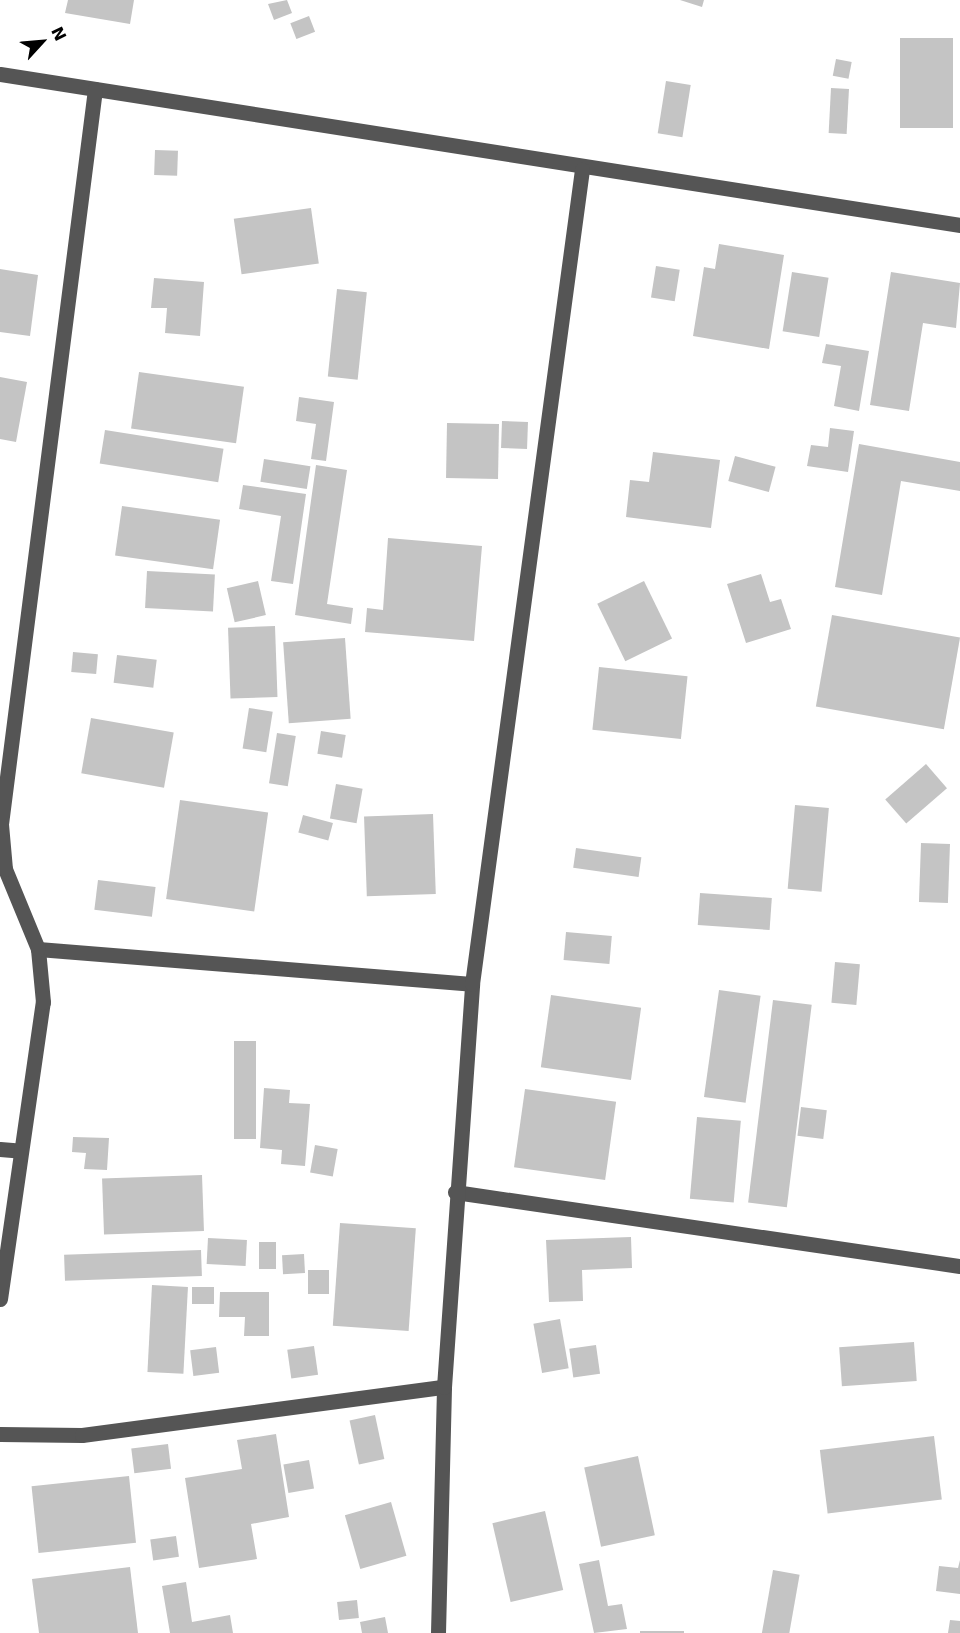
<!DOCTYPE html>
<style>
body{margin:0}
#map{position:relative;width:960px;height:1633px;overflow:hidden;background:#fff;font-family:"DejaVu Sans",sans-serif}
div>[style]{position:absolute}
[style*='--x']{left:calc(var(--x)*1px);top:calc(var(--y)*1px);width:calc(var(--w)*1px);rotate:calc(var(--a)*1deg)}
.building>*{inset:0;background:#c4c4c4;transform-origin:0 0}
.minor>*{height:15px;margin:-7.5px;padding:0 7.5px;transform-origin:7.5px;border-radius:7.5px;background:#555}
span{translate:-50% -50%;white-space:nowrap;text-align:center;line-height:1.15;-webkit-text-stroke:4.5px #fff;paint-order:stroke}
.north{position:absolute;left:12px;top:12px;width:60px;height:60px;-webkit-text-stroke:4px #fff;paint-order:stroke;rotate:64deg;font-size:16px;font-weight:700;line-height:24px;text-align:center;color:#000}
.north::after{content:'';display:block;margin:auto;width:21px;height:27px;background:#000;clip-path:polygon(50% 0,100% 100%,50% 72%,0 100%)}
</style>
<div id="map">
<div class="building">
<div style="clip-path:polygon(68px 0,134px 0,130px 24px,65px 13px)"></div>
<div style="clip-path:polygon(287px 0,292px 13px,274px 20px,268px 4px)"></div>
<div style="clip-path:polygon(680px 0,704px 0,702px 7px)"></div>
<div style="left:309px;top:16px;width:17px;height:20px;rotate:69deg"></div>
<div style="left:900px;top:38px;width:53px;height:90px"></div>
<div style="left:836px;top:59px;width:16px;height:17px;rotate:11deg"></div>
<div style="left:666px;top:81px;width:25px;height:53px;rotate:9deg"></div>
<div style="left:831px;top:88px;width:18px;height:45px;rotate:3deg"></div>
<div style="left:155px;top:150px;width:23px;height:25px;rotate:2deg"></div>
<div style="left:311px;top:208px;width:56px;height:78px;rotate:82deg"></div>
<div style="clip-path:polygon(719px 244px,784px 255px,769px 349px,693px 336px,704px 267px,715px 269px)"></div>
<div style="left:656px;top:266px;width:24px;height:32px;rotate:9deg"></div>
<div style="clip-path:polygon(0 269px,38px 275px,30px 336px,0 332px)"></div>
<div style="left:792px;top:272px;width:37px;height:60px;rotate:9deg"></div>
<div style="clip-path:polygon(891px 272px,960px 283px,956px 328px,923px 323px,909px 411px,870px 405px)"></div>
<div style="clip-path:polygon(154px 278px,204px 282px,200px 336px,165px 333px,167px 308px,151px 308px)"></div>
<div style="left:337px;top:289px;width:30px;height:88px;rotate:6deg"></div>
<div style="clip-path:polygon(826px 344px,869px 351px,859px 411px,834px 406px,841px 366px,822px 363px)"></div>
<div style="left:139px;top:372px;width:106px;height:57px;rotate:8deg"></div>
<div style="clip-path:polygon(0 377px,27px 382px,16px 442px,0 439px)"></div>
<div style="clip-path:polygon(299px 397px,334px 402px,326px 461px,311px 459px,316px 424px,296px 421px)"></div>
<div style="left:502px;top:421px;width:26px;height:27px;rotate:2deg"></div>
<div style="left:447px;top:423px;width:52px;height:55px;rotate:1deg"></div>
<div style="clip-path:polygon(830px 428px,854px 431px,848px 472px,807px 466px,811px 445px,828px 447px)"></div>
<div style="left:105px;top:430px;width:120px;height:34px;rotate:9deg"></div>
<div style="clip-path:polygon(859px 444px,960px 462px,960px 491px,901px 481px,882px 595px,835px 587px)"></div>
<div style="clip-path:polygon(653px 452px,720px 460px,711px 528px,626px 517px,630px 480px,649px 482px)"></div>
<div style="left:735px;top:456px;width:42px;height:26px;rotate:15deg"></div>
<div style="left:264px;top:459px;width:47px;height:23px;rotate:9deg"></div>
<div style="clip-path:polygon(316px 465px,347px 470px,327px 604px,353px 608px,351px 624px,295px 615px)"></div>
<div style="clip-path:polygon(243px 485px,306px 494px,293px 584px,271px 581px,281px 516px,239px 509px)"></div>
<div style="left:122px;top:506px;width:99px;height:50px;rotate:8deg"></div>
<div style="clip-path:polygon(388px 538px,482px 546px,474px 641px,365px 632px,367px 608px,383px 610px)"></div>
<div style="left:147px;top:571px;width:68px;height:37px;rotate:3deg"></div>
<div style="clip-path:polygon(761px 574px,770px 602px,781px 599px,791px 629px,746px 643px,727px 584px)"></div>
<div style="left:258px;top:581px;width:35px;height:32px;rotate:77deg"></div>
<div style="left:644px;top:581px;width:64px;height:52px;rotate:64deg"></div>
<div style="left:832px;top:615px;width:130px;height:93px;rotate:10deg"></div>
<div style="left:275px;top:626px;width:71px;height:47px;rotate:88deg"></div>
<div style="left:345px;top:638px;width:81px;height:62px;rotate:86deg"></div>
<div style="left:73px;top:652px;width:25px;height:20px;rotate:5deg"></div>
<div style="left:117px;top:655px;width:40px;height:28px;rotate:7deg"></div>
<div style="left:599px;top:667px;width:89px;height:63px;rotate:6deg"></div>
<div style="left:249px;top:708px;width:24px;height:41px;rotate:9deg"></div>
<div style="left:91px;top:718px;width:84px;height:56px;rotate:10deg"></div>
<div style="left:321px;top:731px;width:25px;height:23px;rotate:9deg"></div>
<div style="left:277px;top:733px;width:19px;height:51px;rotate:9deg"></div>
<div style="left:926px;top:764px;width:32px;height:54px;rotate:49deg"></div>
<div style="left:336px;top:784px;width:27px;height:35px;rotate:10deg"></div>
<div style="left:180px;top:800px;width:89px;height:100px;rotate:8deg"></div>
<div style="left:795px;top:805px;width:34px;height:84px;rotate:5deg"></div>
<div style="left:433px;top:814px;width:80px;height:69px;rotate:88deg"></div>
<div style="left:303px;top:815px;width:31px;height:18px;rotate:15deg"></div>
<div style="left:921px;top:843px;width:29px;height:59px;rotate:2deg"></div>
<div style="left:576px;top:848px;width:66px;height:20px;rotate:8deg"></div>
<div style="left:98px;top:880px;width:58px;height:30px;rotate:7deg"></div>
<div style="left:700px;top:893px;width:72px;height:32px;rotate:4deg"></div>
<div style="left:566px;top:932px;width:46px;height:28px;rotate:5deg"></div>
<div style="left:835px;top:962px;width:25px;height:41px;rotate:5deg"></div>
<div style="left:719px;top:990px;width:42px;height:108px;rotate:8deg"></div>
<div style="left:551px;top:995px;width:91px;height:73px;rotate:8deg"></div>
<div style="left:773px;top:1000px;width:39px;height:204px;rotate:7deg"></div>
<div style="left:234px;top:1041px;width:22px;height:98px"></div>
<div style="clip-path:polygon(264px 1088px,290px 1090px,289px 1103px,310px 1104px,305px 1166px,281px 1164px,282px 1150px,260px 1148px)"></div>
<div style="left:525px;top:1089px;width:92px;height:79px;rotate:8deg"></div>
<div style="left:801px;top:1107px;width:26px;height:29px;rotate:7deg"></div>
<div style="left:697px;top:1117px;width:44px;height:82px;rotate:5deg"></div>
<div style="clip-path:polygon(73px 1137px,109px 1138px,107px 1170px,84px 1169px,86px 1153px,72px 1152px)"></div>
<div style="left:315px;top:1145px;width:23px;height:28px;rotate:10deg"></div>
<div style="left:202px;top:1175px;width:56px;height:100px;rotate:88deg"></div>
<div style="left:340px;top:1223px;width:76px;height:103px;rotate:4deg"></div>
<div style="clip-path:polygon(631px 1237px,632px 1268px,582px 1270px,583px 1301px,549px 1302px,546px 1240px)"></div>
<div style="left:208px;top:1238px;width:39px;height:26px;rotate:3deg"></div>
<div style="left:259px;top:1242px;width:17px;height:27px"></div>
<div style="left:201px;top:1250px;width:26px;height:137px;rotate:88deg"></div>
<div style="left:304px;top:1254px;width:19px;height:22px;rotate:87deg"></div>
<div style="left:308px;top:1270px;width:21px;height:24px"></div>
<div style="left:152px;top:1285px;width:36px;height:87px;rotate:3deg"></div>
<div style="left:192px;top:1287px;width:22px;height:17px"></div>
<div style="clip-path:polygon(220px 1292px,269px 1292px,269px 1336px,244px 1336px,245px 1317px,219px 1317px)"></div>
<div style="left:560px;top:1319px;width:50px;height:27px;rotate:80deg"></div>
<div style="left:914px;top:1342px;width:39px;height:75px;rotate:86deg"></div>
<div style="left:596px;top:1345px;width:29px;height:27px;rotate:82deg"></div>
<div style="left:314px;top:1346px;width:29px;height:27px;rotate:82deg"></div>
<div style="left:216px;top:1347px;width:26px;height:26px;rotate:83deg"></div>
<div style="left:375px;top:1415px;width:45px;height:26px;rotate:78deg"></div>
<div style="clip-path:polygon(276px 1434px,289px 1517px,251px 1524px,257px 1559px,199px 1568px,185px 1478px,242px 1469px,237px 1440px)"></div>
<div style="left:934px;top:1436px;width:64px;height:115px;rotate:83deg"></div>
<div style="left:168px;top:1444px;width:25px;height:37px;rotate:83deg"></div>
<div style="left:638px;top:1456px;width:81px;height:55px;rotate:78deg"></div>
<div style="left:309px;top:1460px;width:29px;height:26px;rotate:80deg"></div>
<div style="left:129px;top:1476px;width:67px;height:98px;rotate:84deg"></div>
<div style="left:391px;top:1502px;width:56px;height:48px;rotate:74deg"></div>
<div style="left:545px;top:1511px;width:81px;height:54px;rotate:77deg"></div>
<div style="left:176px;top:1536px;width:21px;height:26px;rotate:82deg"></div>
<div style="clip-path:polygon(599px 1560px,608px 1606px,622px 1604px,627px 1629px,594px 1633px,579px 1564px)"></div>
<div style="clip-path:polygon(960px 1560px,960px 1594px,936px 1591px,939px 1566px,958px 1568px)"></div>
<div style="clip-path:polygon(130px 1567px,138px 1633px,39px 1633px,32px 1579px)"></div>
<div style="left:773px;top:1570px;width:27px;height:64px;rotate:10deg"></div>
<div style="clip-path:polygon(186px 1582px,192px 1622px,230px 1615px,233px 1633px,170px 1633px,162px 1586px)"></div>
<div style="left:357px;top:1600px;width:18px;height:20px;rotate:84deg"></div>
<div style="clip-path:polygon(385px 1617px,388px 1633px,362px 1633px,360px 1622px)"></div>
<div style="clip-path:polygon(950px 1620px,960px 1621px,960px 1633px,948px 1633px)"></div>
<div style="left:640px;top:1631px;width:44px;height:2px"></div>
</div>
<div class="minor">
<div style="--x:0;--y:74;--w:972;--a:8.94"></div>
<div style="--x:38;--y:949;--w:435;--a:4.6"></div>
<div style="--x:0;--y:1149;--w:21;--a:5"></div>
<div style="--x:455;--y:1192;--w:510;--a:8.34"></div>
<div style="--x:0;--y:1299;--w:300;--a:-81.8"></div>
<div style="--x:43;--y:1002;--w:53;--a:-95.4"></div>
<div style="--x:38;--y:949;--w:87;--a:-112.4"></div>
<div style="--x:5;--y:869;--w:45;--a:-95.1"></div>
<div style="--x:1;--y:824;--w:741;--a:-82.71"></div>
<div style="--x:0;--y:1434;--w:82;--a:0.7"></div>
<div style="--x:82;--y:1435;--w:365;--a:-7.6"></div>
<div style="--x:438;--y:1633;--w:246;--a:-88.6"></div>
<div style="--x:444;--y:1387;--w:404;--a:-86"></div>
<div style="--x:472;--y:984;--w:822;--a:-82.31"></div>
</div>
<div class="north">N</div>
</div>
